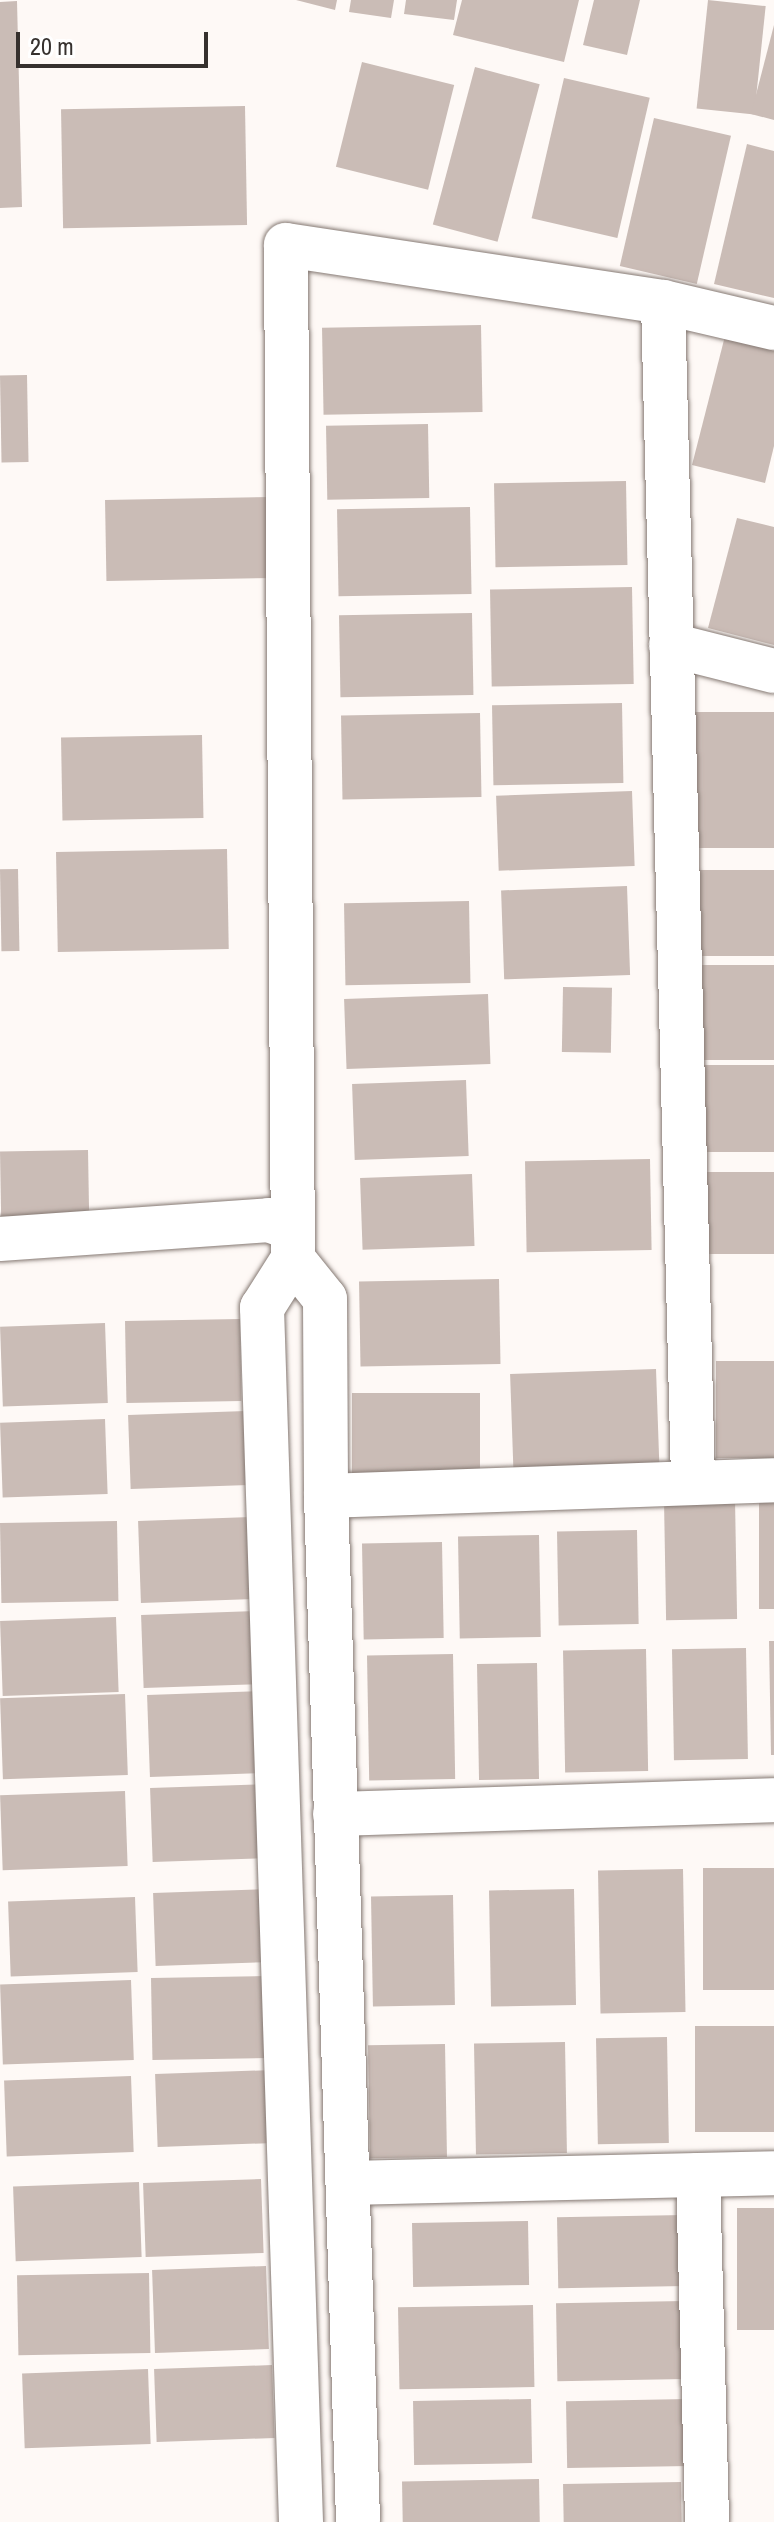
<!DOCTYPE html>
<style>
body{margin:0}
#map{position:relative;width:774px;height:2522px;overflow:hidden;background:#fef9f6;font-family:"Archivo Narrow",sans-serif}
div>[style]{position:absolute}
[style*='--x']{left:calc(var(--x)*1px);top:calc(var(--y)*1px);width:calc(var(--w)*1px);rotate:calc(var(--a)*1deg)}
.building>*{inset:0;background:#cabcb6;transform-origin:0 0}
.roads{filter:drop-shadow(0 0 2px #857973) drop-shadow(0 0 2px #857973)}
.minor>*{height:44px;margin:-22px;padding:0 22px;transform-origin:22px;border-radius:22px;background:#fff}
span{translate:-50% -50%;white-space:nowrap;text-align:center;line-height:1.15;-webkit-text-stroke:7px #fff;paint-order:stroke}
.scale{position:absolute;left:16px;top:32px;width:192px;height:36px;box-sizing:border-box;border:4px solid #36312e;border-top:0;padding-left:10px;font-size:24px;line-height:28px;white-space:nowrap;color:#36312e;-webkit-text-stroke:6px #fff;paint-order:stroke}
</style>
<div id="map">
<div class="building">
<div style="clip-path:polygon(296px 0,337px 0,335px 10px)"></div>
<div style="clip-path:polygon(351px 0,394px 0,391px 18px,349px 12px)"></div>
<div style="clip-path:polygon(406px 0,457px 0,454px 20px,404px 14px)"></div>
<div style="clip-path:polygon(462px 0,579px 0,564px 62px,453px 35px)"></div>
<div style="clip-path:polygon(594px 0,640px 0,627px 55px,583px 45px)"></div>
<div style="left:708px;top:0;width:58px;height:109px;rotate:6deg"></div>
<div style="clip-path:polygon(17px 1px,22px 207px,0 208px,0 2px)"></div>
<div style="clip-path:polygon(774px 25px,774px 120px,751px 114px)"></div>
<div style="left:362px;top:62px;width:95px;height:108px;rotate:14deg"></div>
<div style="left:475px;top:67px;width:67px;height:163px;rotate:15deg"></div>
<div style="left:564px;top:78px;width:88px;height:144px;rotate:13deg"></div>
<div style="left:245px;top:106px;width:119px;height:184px;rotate:89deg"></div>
<div style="left:654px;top:118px;width:79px;height:152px;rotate:13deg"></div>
<div style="clip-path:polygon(747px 144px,774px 151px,774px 298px,714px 284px)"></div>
<div style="left:481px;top:325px;width:87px;height:159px;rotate:89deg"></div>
<div style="clip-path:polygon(725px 336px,774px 350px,774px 446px,765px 483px,692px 465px)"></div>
<div style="left:27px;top:375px;width:87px;height:27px;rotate:89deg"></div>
<div style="left:428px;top:424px;width:74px;height:102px;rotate:89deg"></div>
<div style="left:626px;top:481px;width:84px;height:132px;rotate:89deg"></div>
<div style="left:274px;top:497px;width:81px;height:169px;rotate:89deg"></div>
<div style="left:470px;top:507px;width:87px;height:133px;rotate:89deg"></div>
<div style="clip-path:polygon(737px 518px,774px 527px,774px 645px,708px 628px)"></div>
<div style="left:632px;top:587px;width:97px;height:142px;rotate:89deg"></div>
<div style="left:472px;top:613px;width:82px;height:133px;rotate:89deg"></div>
<div style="left:622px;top:703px;width:80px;height:130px;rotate:89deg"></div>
<div style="left:774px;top:712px;width:136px;height:94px;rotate:90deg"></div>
<div style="left:480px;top:713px;width:84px;height:139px;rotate:89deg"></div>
<div style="left:202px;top:735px;width:83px;height:141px;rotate:89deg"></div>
<div style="left:632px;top:791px;width:75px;height:136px;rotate:88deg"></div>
<div style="left:227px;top:849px;width:100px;height:171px;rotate:89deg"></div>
<div style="left:18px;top:869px;width:82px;height:18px;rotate:89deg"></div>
<div style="left:774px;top:870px;width:86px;height:80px;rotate:90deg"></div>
<div style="left:627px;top:886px;width:89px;height:126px;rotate:88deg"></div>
<div style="left:469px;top:901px;width:82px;height:125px;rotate:89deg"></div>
<div style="left:774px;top:965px;width:95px;height:80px;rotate:90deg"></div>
<div style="left:563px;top:987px;width:49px;height:65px;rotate:1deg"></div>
<div style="left:488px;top:994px;width:70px;height:144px;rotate:88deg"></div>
<div style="left:774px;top:1065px;width:87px;height:75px;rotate:90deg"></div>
<div style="left:466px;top:1080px;width:76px;height:114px;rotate:88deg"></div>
<div style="left:88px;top:1150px;width:65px;height:88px;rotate:89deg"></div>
<div style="left:650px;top:1159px;width:91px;height:125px;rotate:89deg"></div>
<div style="left:774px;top:1172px;width:82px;height:72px;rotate:90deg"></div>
<div style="left:472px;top:1174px;width:72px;height:112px;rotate:88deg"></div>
<div style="left:499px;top:1279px;width:85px;height:140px;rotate:89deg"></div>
<div style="left:240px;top:1319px;width:82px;height:115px;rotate:89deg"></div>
<div style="left:105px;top:1323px;width:80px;height:105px;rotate:88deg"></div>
<div style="left:774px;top:1361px;width:97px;height:58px;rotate:90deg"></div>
<div style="left:656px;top:1369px;width:97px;height:146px;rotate:88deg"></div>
<div style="left:352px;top:1393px;width:128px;height:93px"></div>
<div style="left:246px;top:1411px;width:74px;height:118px;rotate:88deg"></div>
<div style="left:105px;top:1419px;width:75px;height:105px;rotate:88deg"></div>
<div style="left:735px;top:1499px;width:120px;height:71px;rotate:89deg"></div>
<div style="left:759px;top:1503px;width:15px;height:106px"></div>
<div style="left:251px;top:1517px;width:82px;height:113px;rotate:88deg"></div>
<div style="left:117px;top:1521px;width:80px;height:117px;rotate:89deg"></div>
<div style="left:637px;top:1530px;width:94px;height:80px;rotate:89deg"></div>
<div style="left:539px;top:1535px;width:102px;height:81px;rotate:89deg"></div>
<div style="left:442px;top:1542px;width:96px;height:80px;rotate:89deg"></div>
<div style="left:259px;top:1611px;width:73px;height:118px;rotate:88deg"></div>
<div style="left:116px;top:1617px;width:75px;height:116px;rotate:88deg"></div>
<div style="clip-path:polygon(769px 1641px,774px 1641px,774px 1755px,771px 1755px)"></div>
<div style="left:746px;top:1648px;width:111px;height:74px;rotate:89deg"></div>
<div style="left:646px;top:1649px;width:122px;height:83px;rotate:89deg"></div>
<div style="left:453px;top:1654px;width:125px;height:86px;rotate:89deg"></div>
<div style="left:537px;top:1663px;width:116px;height:60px;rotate:89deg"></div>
<div style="left:261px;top:1691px;width:82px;height:114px;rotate:88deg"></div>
<div style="left:125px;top:1694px;width:81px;height:125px;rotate:88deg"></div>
<div style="left:268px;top:1784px;width:74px;height:118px;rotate:88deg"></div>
<div style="left:125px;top:1791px;width:75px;height:125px;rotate:88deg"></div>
<div style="left:774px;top:1868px;width:122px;height:71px;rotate:90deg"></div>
<div style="left:683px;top:1869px;width:143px;height:85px;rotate:89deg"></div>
<div style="left:270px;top:1889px;width:73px;height:117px;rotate:88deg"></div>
<div style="left:574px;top:1889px;width:116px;height:85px;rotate:89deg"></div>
<div style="left:453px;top:1895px;width:110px;height:82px;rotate:89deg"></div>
<div style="left:135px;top:1897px;width:75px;height:127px;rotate:88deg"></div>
<div style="left:266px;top:1976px;width:82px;height:115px;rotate:89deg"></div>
<div style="left:131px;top:1980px;width:80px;height:131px;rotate:88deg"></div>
<div style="left:774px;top:2026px;width:106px;height:79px;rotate:90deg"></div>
<div style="left:667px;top:2037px;width:106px;height:71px;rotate:89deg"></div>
<div style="left:565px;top:2042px;width:111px;height:91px;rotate:89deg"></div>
<div style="left:445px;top:2044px;width:113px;height:77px;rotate:89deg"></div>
<div style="left:272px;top:2070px;width:73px;height:117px;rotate:88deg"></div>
<div style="left:131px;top:2076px;width:76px;height:127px;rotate:88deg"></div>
<div style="left:261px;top:2179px;width:74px;height:118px;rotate:88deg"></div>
<div style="left:139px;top:2182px;width:75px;height:126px;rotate:88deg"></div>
<div style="left:774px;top:2208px;width:122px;height:37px;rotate:90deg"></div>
<div style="left:684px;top:2215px;width:71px;height:127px;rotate:89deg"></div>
<div style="left:528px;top:2221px;width:64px;height:116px;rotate:89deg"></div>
<div style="left:266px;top:2266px;width:83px;height:114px;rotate:88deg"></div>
<div style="left:149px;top:2273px;width:80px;height:132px;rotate:89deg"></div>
<div style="left:684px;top:2301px;width:78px;height:128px;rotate:89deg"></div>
<div style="left:533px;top:2305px;width:82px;height:135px;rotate:89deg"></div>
<div style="left:272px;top:2365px;width:73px;height:118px;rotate:88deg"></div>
<div style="left:148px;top:2369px;width:75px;height:126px;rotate:88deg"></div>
<div style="left:531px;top:2399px;width:64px;height:118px;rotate:89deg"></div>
<div style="left:688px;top:2399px;width:67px;height:122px;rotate:89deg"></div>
<div style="left:539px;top:2479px;width:43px;height:137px;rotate:89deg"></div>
<div style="left:681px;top:2482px;width:40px;height:118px;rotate:89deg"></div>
</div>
<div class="roads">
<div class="minor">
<div style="--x:663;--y:302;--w:1181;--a:88.54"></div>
<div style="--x:671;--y:645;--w:106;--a:14.2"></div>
<div style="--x:0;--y:1239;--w:270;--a:-4"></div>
<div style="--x:269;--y:1220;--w:25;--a:21"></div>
<div style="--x:293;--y:1259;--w:51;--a:51.3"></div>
<div style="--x:325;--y:1299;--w:197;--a:89.7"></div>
<div style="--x:326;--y:1496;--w:1026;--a:88.21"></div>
<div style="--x:326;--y:1496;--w:448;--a:-2"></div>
<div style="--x:335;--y:1814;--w:439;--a:-1.8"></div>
<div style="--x:698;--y:2175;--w:347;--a:88.5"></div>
<div style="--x:348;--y:2183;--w:426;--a:-1.3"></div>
<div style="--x:301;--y:2522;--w:1215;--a:-91.84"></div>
<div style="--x:262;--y:1308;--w:58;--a:-57.7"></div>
<div style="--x:293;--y:1259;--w:1014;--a:-90.4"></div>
<div style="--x:286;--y:245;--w:381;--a:8.6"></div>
<div style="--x:663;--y:302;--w:114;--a:13.2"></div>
</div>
</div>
<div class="scale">20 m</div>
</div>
